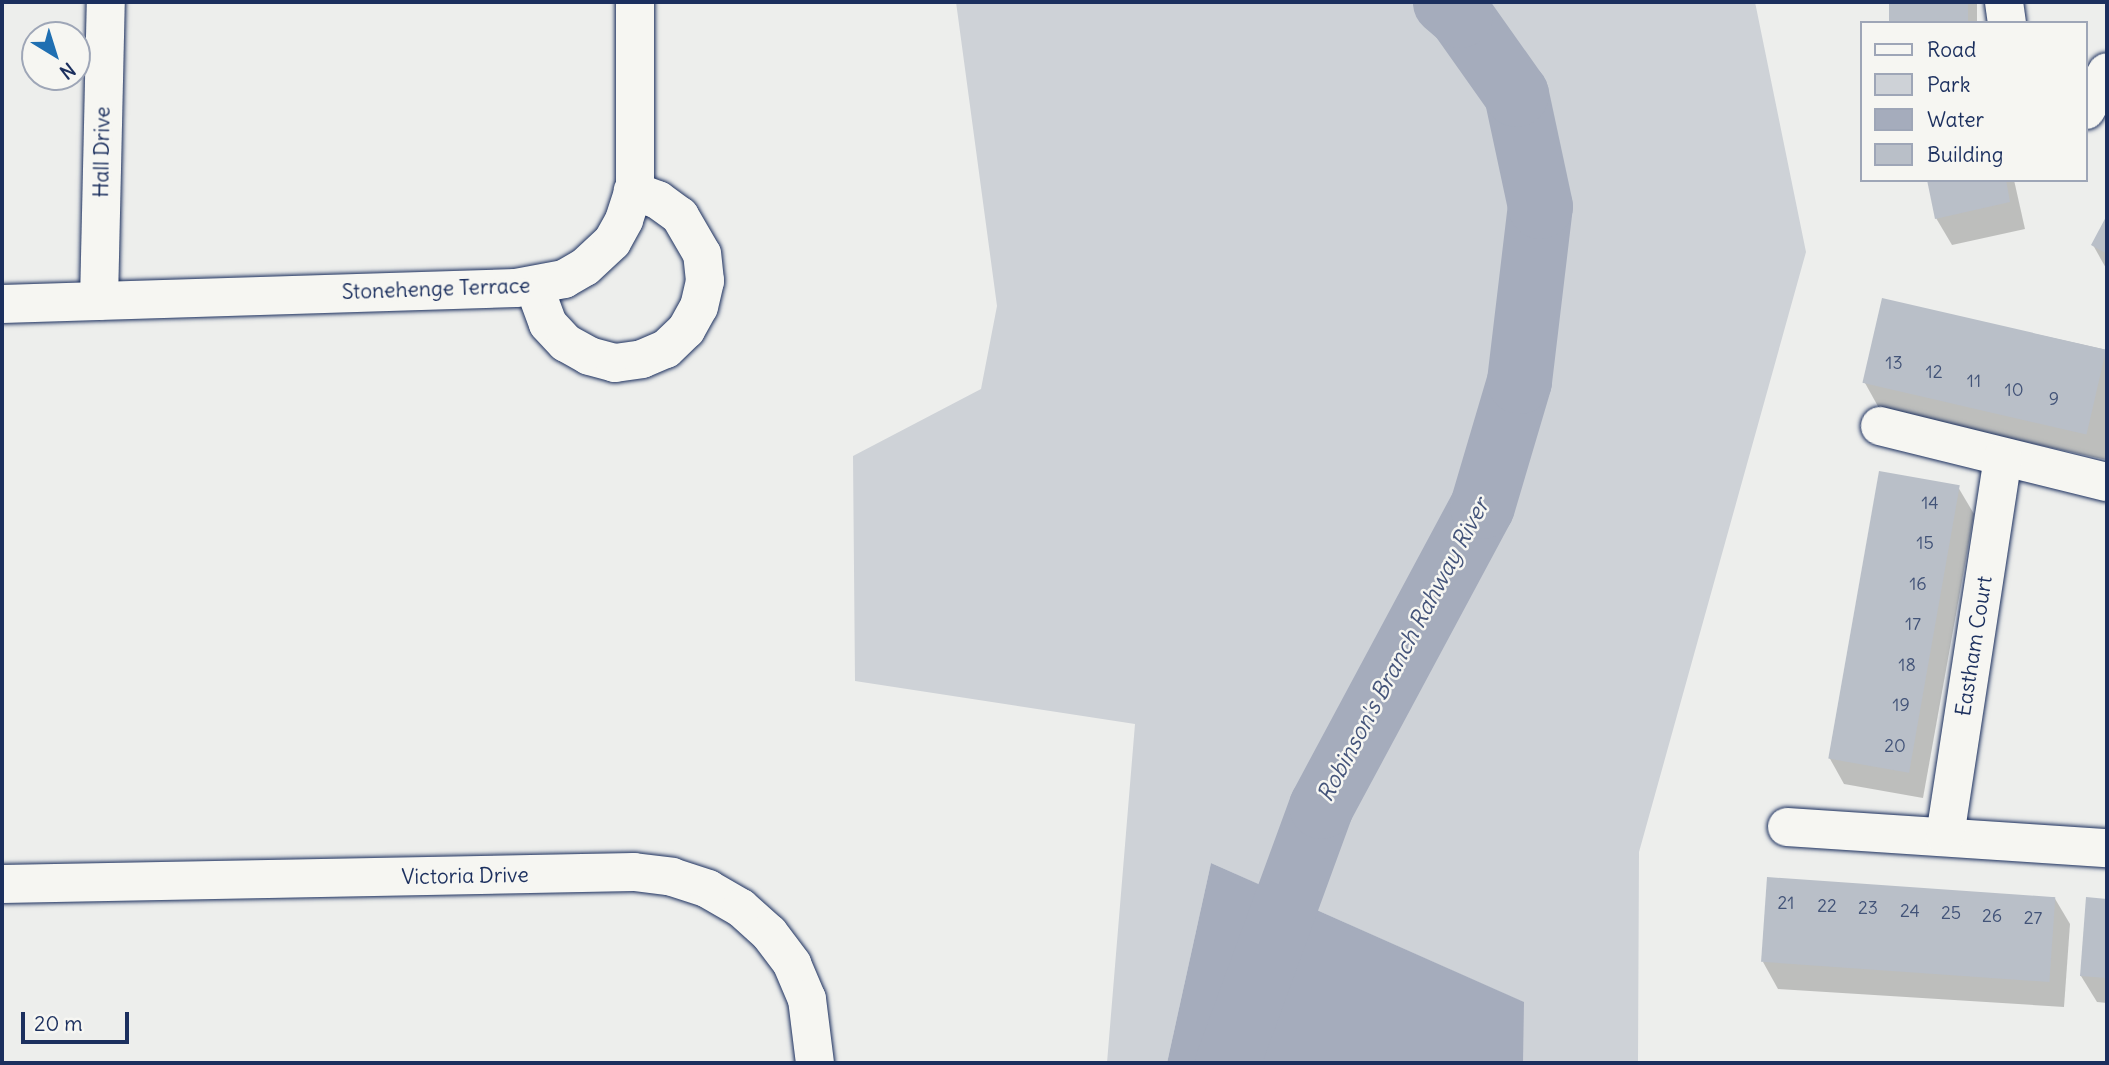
<!DOCTYPE html>
<style>
body{margin:0}
#map{position:relative;width:2109px;height:1065px;overflow:hidden;background:#edeeec;font-family:Delius,sans-serif}
div>[style]{position:absolute}
[style*='--x']{left:calc(var(--x)*1px);top:calc(var(--y)*1px);width:calc(var(--w)*1px);rotate:calc(var(--a)*1deg)}
.green>*{inset:0;background:#ced2d7}
.water>*{inset:0;background:#a5acbc}
.shadow>*{inset:0;background:#0003;transform-origin:0 0}
.river>*{height:65px;margin:-32.5px;padding:0 32.5px;transform-origin:32.5px;border-radius:32.5px;background:#a5acbc}
.building>*{inset:0;background:#b9bfc8;transform-origin:0 0}
.roads{filter:drop-shadow(0 0 2px #1b2f5e) drop-shadow(0 0 2px #1b2f5e)}
.street>*{height:38px;margin:-19px;padding:0 19px;transform-origin:19px;border-radius:19px;background:#f6f6f2}
span{translate:-50% -50%;white-space:nowrap;text-align:center;line-height:1.15;-webkit-text-stroke:5px #f6f6f2;paint-order:stroke}
.number-label{font-size:18px;color:#425378}
.number-label span{-webkit-text-stroke-width:0}
.street-label{font-size:21px;color:#1b2f5e}
.water-label{font-size:23px;color:#44547a;font-style:italic}
.frame{position:absolute;inset:0;border:4px solid #1b2f5e;pointer-events:none}
.legend{position:absolute;left:1860px;top:21px;width:228px;height:161px;box-sizing:border-box;background:#f6f6f2;border:2px solid #9ea6b7;margin:0;padding:9px 12px;list-style:none;font-size:21px;color:#1b2f5e}
.legend li{display:flex;align-items:center;gap:14px;height:35px}
.legend b{width:35px;border:2px solid #9ea6b7}
.north{position:absolute;left:21px;top:21px;width:70px;height:70px;box-sizing:border-box;background:#f6f6f2;border:2px solid #9ea6b7;border-radius:50%;rotate:142deg;font-size:19px;font-weight:700;line-height:28px;text-align:center;color:#1b2f5e}
.north::after{content:'';display:block;margin:auto;width:24px;height:32px;background:#1f6fb2;clip-path:polygon(50% 0,100% 100%,50% 72%,0 100%)}
.scale{position:absolute;left:21px;top:1012px;width:108px;height:32px;box-sizing:border-box;border:4px solid #1b2f5e;border-top:0;padding-left:9px;font-size:21px;line-height:24px;white-space:nowrap;color:#1b2f5e;-webkit-text-stroke:5px #f6f6f2;paint-order:stroke}
</style>
<div id="map">
<div class="green">
<div style="clip-path:polygon(956px 2px,1755px 2px,1806px 252px,1639px 852px,1638px 1063px,1523px 1063px,1523px 1002px,1211px 863px,1167px 1063px,1107px 1063px,1135px 724px,855px 681px,853px 456px,981px 389px,997px 306px)"></div>
</div>
<div class="water">
<div style="clip-path:polygon(1211px 863px,1524px 1002px,1523px 1063px,1167px 1063px)"></div>
</div>
<div class="shadow">
<div style="left:1891px;top:2px;width:86px;height:21px"></div>
<div style="clip-path:polygon(1929px 180px,2014px 180px,2025px 229px,1952px 245px,1936px 218px)"></div>
<div style="clip-path:polygon(2107px 218px,2107px 270px,2093px 245px)"></div>
<div style="clip-path:polygon(1884px 300px,2107px 350px,2107px 460px,1880px 410px,1865px 383px)"></div>
<div style="clip-path:polygon(1958px 487px,1974px 514px,1923px 798px,1844px 784px,1829px 757px)"></div>
<div style="clip-path:polygon(2054px 897px,2070px 924px,2064px 1007px,1778px 989px,1763px 962px)"></div>
<div style="clip-path:polygon(2088px 899px,2107px 901px,2107px 1003px,2097px 1002px,2081px 976px)"></div>
</div>
<div class="river">
<div style="--x:1227;--y:1063;--w:274;--a:-69.9"></div>
<div style="--x:1321;--y:806;--w:340;--a:-61.8"></div>
<div style="--x:1482;--y:506;--w:130;--a:-73.5"></div>
<div style="--x:1519;--y:381;--w:176;--a:-83.2"></div>
<div style="--x:1540;--y:206;--w:115;--a:-102.1"></div>
<div style="--x:1516;--y:94;--w:97;--a:-125.3"></div>
<div style="--x:1460;--y:15;--w:20;--a:-139"></div>
</div>
<div class="building">
<div style="left:1889px;top:2px;width:79px;height:22px"></div>
<div style="clip-path:polygon(1927px 180px,2006px 180px,2010px 202px,1935px 219px)"></div>
<div style="clip-path:polygon(2107px 215px,2107px 254px,2091px 245px)"></div>
<div style="left:1882px;top:298px;width:230px;height:87px;rotate:13deg"></div>
<div style="left:1879px;top:471px;width:82px;height:292px;rotate:10deg"></div>
<div style="left:1767px;top:877px;width:289px;height:85px;rotate:4deg"></div>
<div style="clip-path:polygon(2086px 897px,2107px 899px,2107px 978px,2080px 976px)"></div>
</div>
<div class="roads">
<div class="street">
<div style="--x:2004;--y:2;--w:21;--a:82"></div>
<div style="--x:2086;--y:110;--w:43;--a:-61.1"></div>
<div style="--x:534;--y:286;--w:40;--a:69.8"></div>
<div style="--x:548;--y:324;--w:26;--a:47"></div>
<div style="--x:566;--y:343;--w:26;--a:29"></div>
<div style="--x:589;--y:356;--w:27;--a:15"></div>
<div style="--x:615;--y:363;--w:27;--a:-8"></div>
<div style="--x:642;--y:359;--w:26;--a:-23"></div>
<div style="--x:666;--y:349;--w:28;--a:-44"></div>
<div style="--x:686;--y:330;--w:26;--a:-61"></div>
<div style="--x:699;--y:307;--w:27;--a:-77"></div>
<div style="--x:705;--y:281;--w:27;--a:-96"></div>
<div style="--x:702;--y:254;--w:44;--a:-120.1"></div>
<div style="--x:680;--y:216;--w:27;--a:-144"></div>
<div style="--x:658;--y:200;--w:27;--a:-160"></div>
<div style="--x:99;--y:301;--w:299;--a:-88.7"></div>
<div style="--x:2;--y:304;--w:514;--a:-1.78"></div>
<div style="--x:516;--y:288;--w:49;--a:-10.6"></div>
<div style="--x:564;--y:279;--w:24;--a:-30"></div>
<div style="--x:585;--y:267;--w:37;--a:-43"></div>
<div style="--x:612;--y:242;--w:25;--a:-61"></div>
<div style="--x:624;--y:220;--w:36;--a:-72"></div>
<div style="--x:635;--y:186;--w:184;--a:-90"></div>
<div style="--x:1880;--y:426;--w:234;--a:13.9"></div>
<div style="--x:1787;--y:827;--w:321;--a:3.8"></div>
<div style="--x:1945;--y:836;--w:383;--a:-81.3"></div>
<div style="--x:2;--y:884;--w:632;--a:-1.09"></div>
<div style="--x:634;--y:872;--w:38;--a:7"></div>
<div style="--x:672;--y:877;--w:38;--a:18"></div>
<div style="--x:708;--y:889;--w:38;--a:30"></div>
<div style="--x:741;--y:908;--w:38;--a:42"></div>
<div style="--x:769;--y:933;--w:39;--a:53"></div>
<div style="--x:792;--y:964;--w:38;--a:67"></div>
<div style="--x:807;--y:999;--w:64;--a:82.9"></div>
</div>
</div>
<div class="number-label">
<span style="left:1894px;top:363px">13</span>
<span style="left:1934px;top:372px">12</span>
<span style="left:1974px;top:381px">11</span>
<span style="left:2014px;top:390px">10</span>
<span style="left:2054px;top:399px">9</span>
<span style="left:1930px;top:503px">14</span>
<span style="left:1925px;top:543px">15</span>
<span style="left:1918px;top:584px">16</span>
<span style="left:1913px;top:624px">17</span>
<span style="left:1907px;top:665px">18</span>
<span style="left:1901px;top:705px">19</span>
<span style="left:1895px;top:746px">20</span>
<span style="left:1786px;top:903px">21</span>
<span style="left:1827px;top:906px">22</span>
<span style="left:1868px;top:908px">23</span>
<span style="left:1910px;top:911px">24</span>
<span style="left:1951px;top:913px">25</span>
<span style="left:1992px;top:916px">26</span>
<span style="left:2033px;top:918px">27</span>
</div>
<div class="street-label">
<span style="left:102px;top:152px;rotate:-89deg">Hall Drive</span>
<span style="left:436px;top:289px;rotate:-2deg">Stonehenge Terrace</span>
<span style="left:1974px;top:646px;rotate:-81deg">Eastham Court</span>
<span style="left:465px;top:876px;rotate:-1deg">Victoria Drive</span>
</div>
<div class="water-label">
<span style="left:1403px;top:650px;rotate:-62deg">Robinson's Branch Rahway River</span>
</div>
<div class="frame"></div>
<ul class="legend">
<li><b style="height:9px;background:#f6f6f2"></b>Road</li>
<li><b style="height:19px;background:#ced2d7"></b>Park</li>
<li><b style="height:19px;background:#a5acbc"></b>Water</li>
<li><b style="height:19px;background:#b9bfc8"></b>Building</li>
</ul>
<div class="north">N</div>
<div class="scale">20 m</div>
</div>
